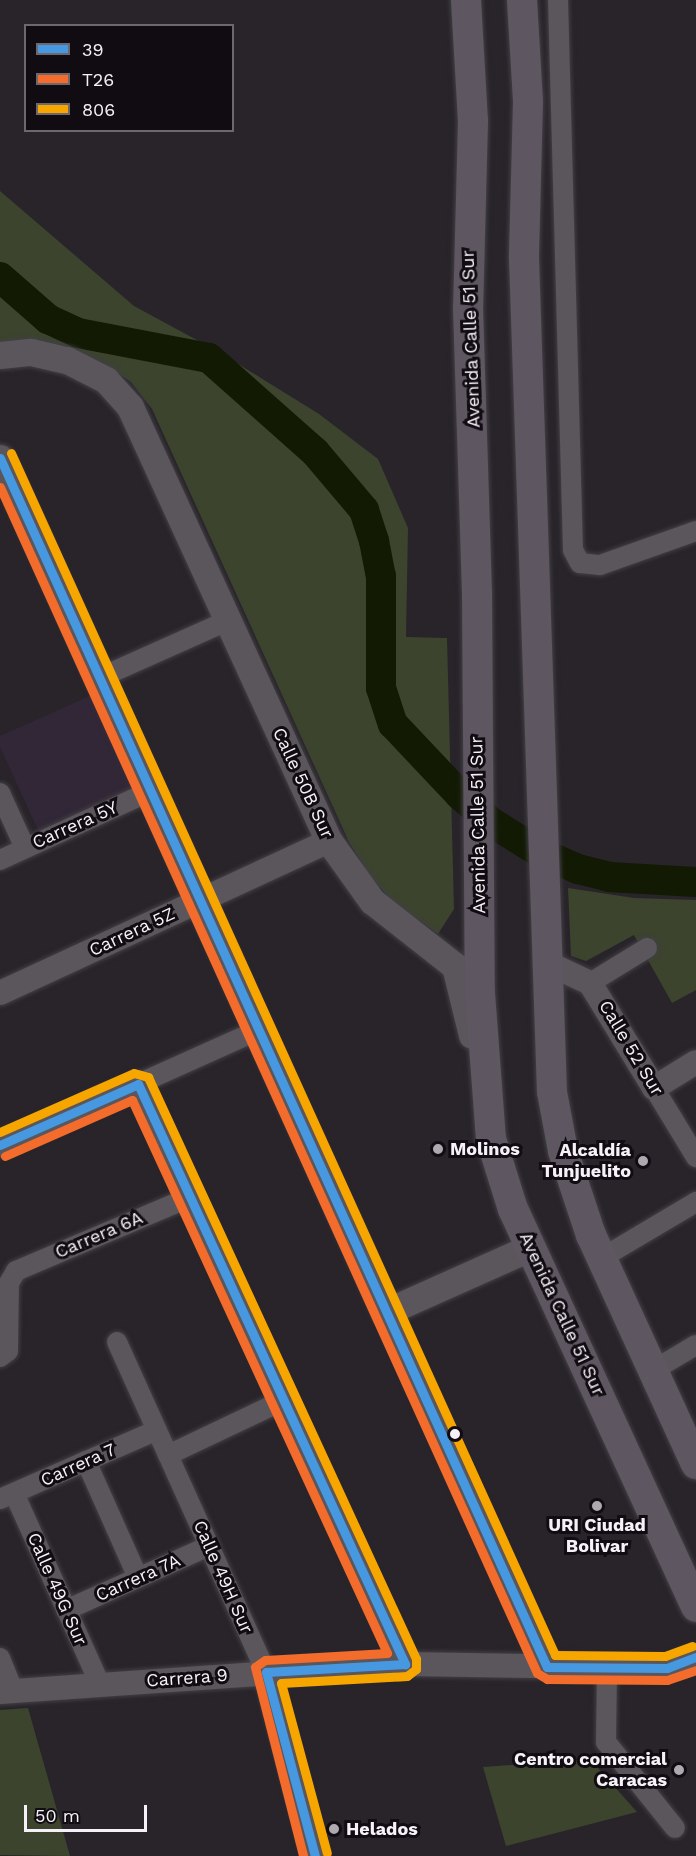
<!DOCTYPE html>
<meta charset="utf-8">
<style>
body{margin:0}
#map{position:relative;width:696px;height:1856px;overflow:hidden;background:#28242a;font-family:"Work Sans",sans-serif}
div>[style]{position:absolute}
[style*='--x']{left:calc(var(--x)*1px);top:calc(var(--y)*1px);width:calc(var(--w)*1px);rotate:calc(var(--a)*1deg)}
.built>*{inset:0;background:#322736}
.green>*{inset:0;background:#3c442e}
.river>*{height:30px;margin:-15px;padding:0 15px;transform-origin:15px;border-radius:15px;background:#121a04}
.roads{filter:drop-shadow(0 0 2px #423f44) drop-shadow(0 0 2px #423f44)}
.minor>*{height:20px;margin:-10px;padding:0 10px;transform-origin:10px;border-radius:10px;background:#5a565c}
.tertiary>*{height:24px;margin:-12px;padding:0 12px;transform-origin:12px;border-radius:12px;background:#5a565c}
.secondary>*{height:27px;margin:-13.5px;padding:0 13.5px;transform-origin:13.5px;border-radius:13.5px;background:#5a565c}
.primary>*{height:30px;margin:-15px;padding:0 15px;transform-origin:15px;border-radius:15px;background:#5e5762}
.bus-1>*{height:9px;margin:-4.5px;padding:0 4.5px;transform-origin:4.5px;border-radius:4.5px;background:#4699e1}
.bus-2>*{height:9px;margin:-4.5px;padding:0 4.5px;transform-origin:4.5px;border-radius:4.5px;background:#f36c2b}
.bus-3>*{height:9px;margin:-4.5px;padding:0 4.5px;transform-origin:4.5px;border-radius:4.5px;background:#f7a600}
.dots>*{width:16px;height:16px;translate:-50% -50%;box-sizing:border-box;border:3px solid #100c11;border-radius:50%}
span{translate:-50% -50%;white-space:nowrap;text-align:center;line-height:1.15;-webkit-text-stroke:6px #100c11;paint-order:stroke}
.street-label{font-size:18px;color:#f6f1f9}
.poi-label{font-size:18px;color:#f6f1f9;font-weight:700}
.left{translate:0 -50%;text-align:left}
.right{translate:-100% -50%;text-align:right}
.legend{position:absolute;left:24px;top:24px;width:210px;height:108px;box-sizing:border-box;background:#100c11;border:2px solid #6c686e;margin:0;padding:8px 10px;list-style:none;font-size:18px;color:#f6f1f9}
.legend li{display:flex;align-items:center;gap:12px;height:30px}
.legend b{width:30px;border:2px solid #6c686e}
.scale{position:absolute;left:24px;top:1805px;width:123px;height:27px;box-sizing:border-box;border:3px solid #f6f1f9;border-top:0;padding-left:8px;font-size:18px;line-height:21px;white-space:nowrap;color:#f6f1f9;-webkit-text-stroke:4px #100c11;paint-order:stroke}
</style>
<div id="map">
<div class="built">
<div style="clip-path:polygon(92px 695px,135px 789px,39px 832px,0 747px,0 736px)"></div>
</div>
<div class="green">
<div style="clip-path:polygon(0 191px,134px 306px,219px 352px,319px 414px,378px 459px,408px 528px,406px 637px,447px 638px,454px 909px,438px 934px,391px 900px,371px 877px,349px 842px,152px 409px,131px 382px,112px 369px,0 343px)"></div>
<div style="clip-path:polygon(568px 888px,634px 898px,696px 900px,696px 990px,672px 1003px,634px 935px,586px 961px,571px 956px)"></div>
<div style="clip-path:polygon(28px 1708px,70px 1856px,0 1855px,0 1710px)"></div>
<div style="clip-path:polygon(590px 1759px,637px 1812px,506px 1846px,483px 1767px)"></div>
</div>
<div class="river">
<div style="--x:0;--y:277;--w:64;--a:41.2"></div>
<div style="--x:48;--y:319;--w:33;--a:25"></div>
<div style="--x:78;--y:333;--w:133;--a:10.8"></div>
<div style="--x:209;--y:358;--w:142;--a:41.6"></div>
<div style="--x:315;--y:452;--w:76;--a:49.8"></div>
<div style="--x:364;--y:510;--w:33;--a:72"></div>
<div style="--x:374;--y:541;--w:36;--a:79"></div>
<div style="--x:381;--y:576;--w:112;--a:90"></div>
<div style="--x:381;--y:688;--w:38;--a:72"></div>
<div style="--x:393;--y:724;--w:98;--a:46.7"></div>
<div style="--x:460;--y:795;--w:41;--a:41.1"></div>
<div style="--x:491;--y:822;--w:57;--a:32"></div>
<div style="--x:539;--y:852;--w:43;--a:23.6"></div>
<div style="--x:578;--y:869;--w:32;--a:14"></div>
<div style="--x:609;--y:877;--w:87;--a:3.3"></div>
</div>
<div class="roads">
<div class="minor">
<div style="--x:558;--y:0;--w:550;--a:88.44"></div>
<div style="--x:573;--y:550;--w:15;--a:62"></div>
<div style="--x:580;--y:563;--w:20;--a:6"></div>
<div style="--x:600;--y:565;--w:102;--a:-19.5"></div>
<div style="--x:99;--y:678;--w:142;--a:-24"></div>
<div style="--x:0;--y:793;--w:60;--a:65.6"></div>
<div style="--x:0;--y:860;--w:166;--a:-24.6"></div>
<div style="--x:590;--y:983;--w:67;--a:-31.6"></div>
<div style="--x:138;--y:1084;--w:132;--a:-24.2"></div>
<div style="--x:654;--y:1088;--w:81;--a:58.7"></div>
<div style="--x:600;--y:1259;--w:112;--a:-30.7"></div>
<div style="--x:117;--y:1342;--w:362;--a:65.7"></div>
<div style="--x:0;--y:1357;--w:10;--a:-37"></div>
<div style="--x:8;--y:1351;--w:68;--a:-89.2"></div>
<div style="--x:9;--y:1283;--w:14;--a:-60"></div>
<div style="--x:16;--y:1271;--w:189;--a:-23"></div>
<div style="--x:652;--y:1371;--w:51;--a:-30.6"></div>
<div style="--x:168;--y:1455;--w:128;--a:-25.4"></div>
<div style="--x:86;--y:1461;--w:128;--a:66"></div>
<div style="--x:14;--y:1493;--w:209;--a:65.8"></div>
<div style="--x:0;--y:1499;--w:171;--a:-23.7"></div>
<div style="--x:66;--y:1610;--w:157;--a:-24.1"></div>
<div style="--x:0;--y:1658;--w:35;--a:68"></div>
<div style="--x:607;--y:1669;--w:73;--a:90.8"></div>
<div style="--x:606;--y:1742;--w:110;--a:51.3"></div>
</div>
<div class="tertiary">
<div style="--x:545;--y:962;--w:50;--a:25"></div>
<div style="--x:590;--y:983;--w:123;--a:58.6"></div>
<div style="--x:654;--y:1088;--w:49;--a:-31.8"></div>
<div style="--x:0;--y:993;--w:362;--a:-24.8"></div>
<div style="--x:0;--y:1145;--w:151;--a:-23.8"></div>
<div style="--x:138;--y:1084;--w:639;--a:65.28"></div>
<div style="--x:386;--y:1312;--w:390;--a:65.6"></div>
<div style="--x:266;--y:1672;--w:190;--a:75.1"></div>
<div style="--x:0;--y:1692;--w:406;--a:-4"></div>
<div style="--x:405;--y:1664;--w:262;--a:0.9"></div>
<div style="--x:667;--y:1668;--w:31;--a:-21"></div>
</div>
<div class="secondary">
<div style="--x:0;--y:355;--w:31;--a:-6"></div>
<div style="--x:31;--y:352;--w:37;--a:13"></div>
<div style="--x:67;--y:360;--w:44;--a:27.1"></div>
<div style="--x:106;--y:380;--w:36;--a:48"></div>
<div style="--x:130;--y:407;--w:477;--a:65.4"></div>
<div style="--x:329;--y:841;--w:74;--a:54.4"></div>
<div style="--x:372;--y:901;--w:105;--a:38.1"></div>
<div style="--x:455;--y:966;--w:71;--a:76.2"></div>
<div style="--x:0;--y:458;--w:937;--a:65.68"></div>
<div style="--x:386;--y:1312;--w:159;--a:-24.1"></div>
</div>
<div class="primary">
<div style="--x:466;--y:0;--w:121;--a:86.7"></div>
<div style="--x:473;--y:121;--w:186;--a:91.5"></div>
<div style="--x:468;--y:307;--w:285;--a:88.2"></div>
<div style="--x:477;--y:592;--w:401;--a:89.6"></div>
<div style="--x:480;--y:993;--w:146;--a:85.7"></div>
<div style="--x:491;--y:1139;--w:73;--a:72.6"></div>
<div style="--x:513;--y:1209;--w:438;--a:65.3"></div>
<div style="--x:522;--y:0;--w:102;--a:86.6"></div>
<div style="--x:528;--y:102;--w:156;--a:91.5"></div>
<div style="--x:524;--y:258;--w:834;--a:88.08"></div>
<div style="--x:552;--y:1092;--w:60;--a:79.4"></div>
<div style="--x:563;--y:1151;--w:89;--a:71.6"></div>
<div style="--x:591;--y:1235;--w:252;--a:65.4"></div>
</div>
</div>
<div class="bus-1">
<div style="--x:0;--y:458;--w:1327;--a:65.66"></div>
<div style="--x:547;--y:1667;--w:120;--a:0.5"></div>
<div style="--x:667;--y:1668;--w:31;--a:-21"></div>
<div style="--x:0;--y:1145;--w:151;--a:-23.8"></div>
<div style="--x:138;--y:1084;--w:639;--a:65.28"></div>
<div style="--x:405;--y:1664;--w:139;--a:176.7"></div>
<div style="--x:266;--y:1672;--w:190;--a:75.1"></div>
</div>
<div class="bus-2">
<div style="--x:0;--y:487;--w:1302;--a:65.64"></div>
<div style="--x:537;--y:1673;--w:12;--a:31"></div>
<div style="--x:547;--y:1679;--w:120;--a:0.5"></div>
<div style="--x:667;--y:1680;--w:31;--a:-19"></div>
<div style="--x:5;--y:1156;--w:139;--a:-23.8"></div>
<div style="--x:132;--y:1100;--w:609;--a:65.24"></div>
<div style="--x:387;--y:1653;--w:122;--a:176.7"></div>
<div style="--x:265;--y:1660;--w:12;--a:145"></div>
<div style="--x:255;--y:1667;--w:195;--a:75.7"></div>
</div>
<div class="bus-3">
<div style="--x:11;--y:453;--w:1319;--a:65.65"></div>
<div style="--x:555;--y:1655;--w:110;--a:0.5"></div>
<div style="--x:665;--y:1656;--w:29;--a:-20"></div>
<div style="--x:0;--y:1132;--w:146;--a:-23.8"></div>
<div style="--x:134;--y:1073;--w:15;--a:16"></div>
<div style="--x:148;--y:1077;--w:641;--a:65.27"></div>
<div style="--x:416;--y:1659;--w:10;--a:90"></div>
<div style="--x:416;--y:1669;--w:11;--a:142"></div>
<div style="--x:407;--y:1676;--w:126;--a:176.8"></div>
<div style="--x:281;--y:1683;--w:176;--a:74.9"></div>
</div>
<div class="dots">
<div style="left:438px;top:1149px;background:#aea9b1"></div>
<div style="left:643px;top:1161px;background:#aea9b1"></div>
<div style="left:455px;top:1434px;background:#f6f1f9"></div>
<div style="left:597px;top:1506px;background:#aea9b1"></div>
<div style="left:679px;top:1770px;background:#aea9b1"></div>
<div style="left:334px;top:1829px;background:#aea9b1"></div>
</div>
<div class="street-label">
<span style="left:471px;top:339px;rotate:-92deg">Avenida Calle 51 Sur</span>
<span style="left:303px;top:783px;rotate:65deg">Calle 50B Sur</span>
<span style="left:75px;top:825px;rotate:-24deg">Carrera 5Y</span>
<span style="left:478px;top:825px;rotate:-91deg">Avenida Calle 51 Sur</span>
<span style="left:132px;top:932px;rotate:-25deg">Carrera 5Z</span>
<span style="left:631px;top:1048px;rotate:59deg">Calle 52 Sur</span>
<span style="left:99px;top:1235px;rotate:-23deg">Carrera 6A</span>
<span style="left:562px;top:1314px;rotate:65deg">Avenida Calle 51 Sur</span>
<span style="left:78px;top:1465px;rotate:-24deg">Carrera 7</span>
<span style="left:223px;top:1577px;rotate:66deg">Calle 49H Sur</span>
<span style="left:138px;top:1578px;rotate:-24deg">Carrera 7A</span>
<span style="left:57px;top:1589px;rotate:66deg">Calle 49G Sur</span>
<span style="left:187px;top:1678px;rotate:-4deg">Carrera 9</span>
</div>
<div class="poi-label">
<span class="left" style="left:450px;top:1149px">Molinos</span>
<span class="right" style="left:631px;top:1161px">Alcaldía<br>Tunjuelito</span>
<span style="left:597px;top:1536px">URI Ciudad<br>Bolivar</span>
<span class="right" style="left:667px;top:1770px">Centro comercial<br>Caracas</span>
<span class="left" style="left:346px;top:1829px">Helados</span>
</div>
<ul class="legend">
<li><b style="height:8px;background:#4699e1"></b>39</li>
<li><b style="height:8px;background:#f36c2b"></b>T26</li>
<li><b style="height:8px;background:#f7a600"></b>806</li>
</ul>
<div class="scale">50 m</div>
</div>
